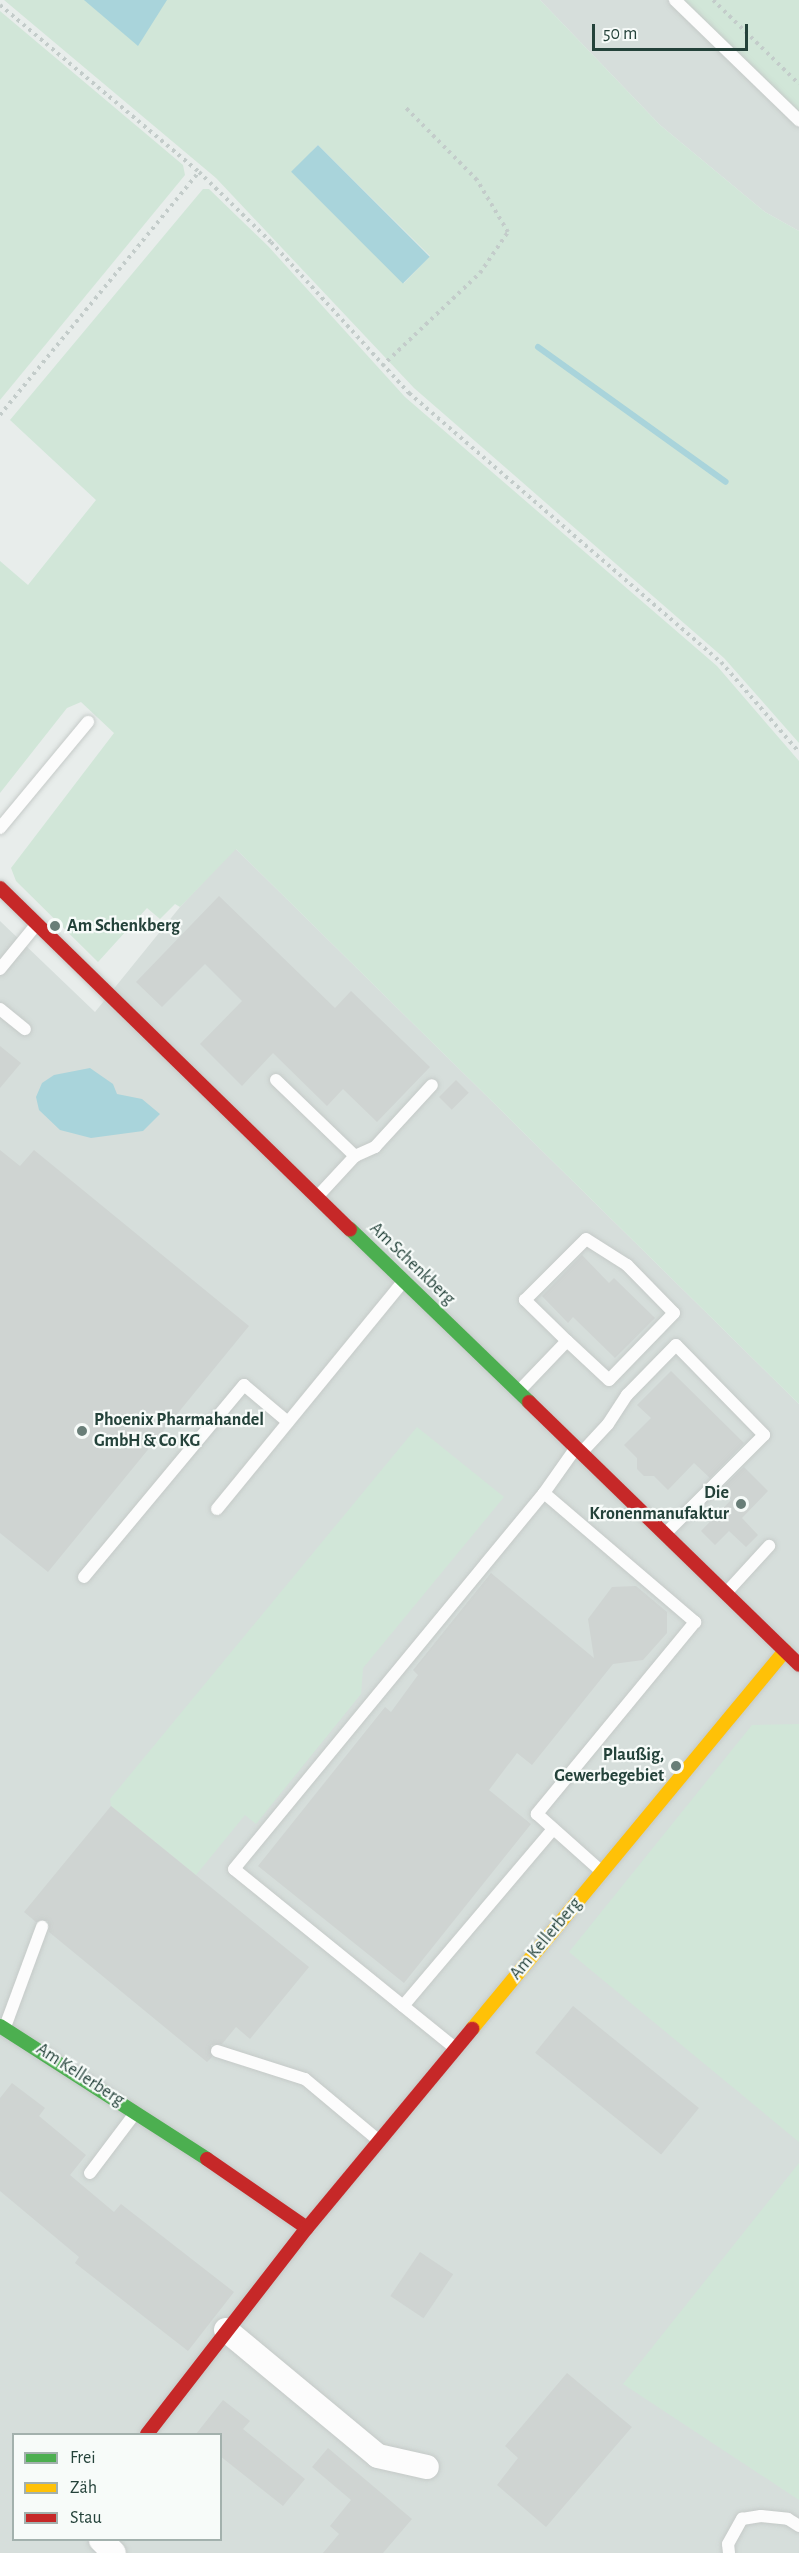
<!DOCTYPE html>
<meta charset="utf-8">
<style>
body{margin:0}
#map{position:relative;width:799px;height:2553px;overflow:hidden;background:#e8edeb;font-family:"Alegreya Sans",sans-serif}
div>[style]{position:absolute}
[style*='--x']{left:calc(var(--x)*1px);top:calc(var(--y)*1px);width:calc(var(--w)*1px);rotate:calc(var(--a)*1deg)}
.built>*{inset:0;background:#d6dedb}
.green>*{inset:0;background:#d1e6d8}
.water>*{inset:0;background:#a9d4db;transform-origin:0 0}
.stream>*{height:6px;margin:-3px;padding:0 3px;transform-origin:3px;border-radius:3px;background:#a9d4db}
.building>*{inset:0;background:#cfd4d2;transform-origin:0 0}
.path>*{height:4px;margin-top:-2px;transform-origin:0;background:repeating-linear-gradient(90deg,#c3ccca 0 3px,transparent 0 7.5px)}
.roads{filter:drop-shadow(0 0 2px #c5cac8) drop-shadow(0 0 2px #c5cac8)}
.lane>*{height:12px;margin:-6px;padding:0 6px;transform-origin:6px;border-radius:6px;background:#fcfcfc}
.street>*{height:24px;margin:-12px;padding:0 12px;transform-origin:12px;border-radius:12px;background:#fcfcfc}
.fast>*{height:14px;margin:-7px;padding:0 7px;transform-origin:7px;border-radius:7px;background:#4caf50}
.slow>*{height:14px;margin:-7px;padding:0 7px;transform-origin:7px;border-radius:7px;background:#ffc107}
.jam>*{height:14px;margin:-7px;padding:0 7px;transform-origin:7px;border-radius:7px;background:#c62828}
.dots>*{width:16px;height:16px;translate:-50% -50%;box-sizing:border-box;border:3px solid #f7fbf9;border-radius:50%}
span{translate:-50% -50%;white-space:nowrap;text-align:center;line-height:1.15;-webkit-text-stroke:4.5px #f7fbf9;paint-order:stroke}
.poi-label{font-size:18px;color:#24423a;font-weight:700}
.left{translate:0 -50%;text-align:left}
.right{translate:-100% -50%;text-align:right}
.street-label{font-size:18px;color:#24423a}
.legend{position:absolute;left:12px;top:2433px;width:210px;height:108px;box-sizing:border-box;background:#f7fbf9;border:2px solid #a3b1ad;margin:0;padding:8px 10px;list-style:none;font-size:18px;color:#24423a}
.legend li{display:flex;align-items:center;gap:12px;height:30px}
.legend b{width:30px;border:2px solid #a3b1ad}
.scale{position:absolute;left:592px;top:24px;width:156px;height:27px;box-sizing:border-box;border:3px solid #24423a;border-top:0;padding-left:8px;font-size:18px;line-height:21px;white-space:nowrap;color:#24423a;-webkit-text-stroke:4px #f7fbf9;paint-order:stroke}
</style>
<div id="map">
<div class="built">
<div style="clip-path:polygon(540px 0,799px 0,799px 231px,765px 212px,660px 125px)"></div>
<div style="clip-path:polygon(evenodd,235px 848px,799px 1404px,799px 2553px,0 2553px,0 921px,95px 1012px,180px 907px,235px 848px,14px 2434px,220px 2434px,220px 2540px,14px 2540px,14px 2434px)"></div>
</div>
<div class="green">
<div style="clip-path:polygon(evenodd,4px 0,540px 0,660px 125px,765px 212px,799px 231px,799px 743px,724px 658px,414px 388px,216px 178px,4px 0,318px 145px,430px 256px,404px 283px,292px 172px,318px 145px)"></div>
<div style="clip-path:polygon(683px 0,799px 0,799px 112px)"></div>
<div style="clip-path:polygon(0 11px,183px 165px,185px 175px,0 400px)"></div>
<div style="clip-path:polygon(203px 189px,209px 189px,268px 246px,405px 397px,717px 666px,799px 761px,799px 1404px,236px 849px,180px 907px,175px 904px,160px 919px,147px 908px,98px 962px,16px 881px,11px 868px,114px 733px,81px 702px,67px 708px,0 793px,0 561px,28px 585px,96px 500px,10px 420px)"></div>
<div style="clip-path:polygon(417px 1427px,504px 1497px,363px 1668px,361px 1694px,256px 1824px,245px 1815px,196px 1875px,111px 1806px,110px 1799px)"></div>
<div style="clip-path:polygon(799px 1724px,799px 2142px,569px 1952px,752px 1725px)"></div>
<div style="clip-path:polygon(799px 2163px,799px 2500px,623px 2384px)"></div>
</div>
<div class="water">
<div style="clip-path:polygon(84px 0,167px 0,138px 46px)"></div>
<div style="left:318px;top:145px;width:158px;height:38px;rotate:45deg"></div>
<div style="clip-path:polygon(90px 1068px,113px 1084px,117px 1094px,142px 1099px,160px 1114px,143px 1131px,91px 1138px,60px 1130px,39px 1110px,36px 1097px,42px 1083px,54px 1075px)"></div>
</div>
<div class="stream">
<div style="--x:538;--y:347;--w:231;--a:35.7"></div>
</div>
<div class="building">
<div style="clip-path:polygon(219px 896px,335px 1008px,351px 991px,430px 1067px,377px 1122px,343px 1089px,327px 1106px,273px 1053px,242px 1086px,200px 1044px,242px 1001px,205px 964px,162px 1007px,136px 982px)"></div>
<div style="clip-path:polygon(0 1046px,21px 1063px,0 1088px)"></div>
<div style="left:456px;top:1080px;width:18px;height:24px;rotate:45deg"></div>
<div style="clip-path:polygon(0 1150px,20px 1166px,34px 1150px,249px 1326px,48px 1572px,0 1533px)"></div>
<div style="clip-path:polygon(582px 1255px,609px 1283px,614px 1278px,655px 1318px,615px 1358px,573px 1317px,568px 1323px,542px 1296px)"></div>
<div style="clip-path:polygon(671px 1371px,744px 1443px,710px 1478px,694px 1463px,668px 1490px,654px 1476px,644px 1476px,637px 1469px,637px 1458px,624px 1445px,651px 1418px,637px 1405px)"></div>
<div style="clip-path:polygon(744px 1467px,768px 1491px,742px 1518px,758px 1535px,746px 1547px,729px 1531px,715px 1545px,701px 1531px,731px 1500px,721px 1489px)"></div>
<div style="clip-path:polygon(491px 1573px,594px 1658px,588px 1619px,612px 1587px,636px 1586px,667px 1612px,667px 1633px,643px 1660px,613px 1664px,532px 1765px,517px 1753px,489px 1790px,531px 1824px,404px 1983px,258px 1866px,385px 1707px,391px 1712px,418px 1675px,413px 1670px)"></div>
<div style="clip-path:polygon(111px 1806px,309px 1967px,250px 2039px,236px 2027px,222px 2044px,211px 2045px,212px 2057px,207px 2062px,49px 1932px,48px 1921px,36px 1922px,24px 1912px)"></div>
<div style="left:573px;top:2006px;width:162px;height:60px;rotate:39deg"></div>
<div style="clip-path:polygon(12px 2083px,45px 2108px,39px 2116px,86px 2155px,70px 2175px,114px 2212px,121px 2204px,234px 2292px,188px 2351px,75px 2263px,79px 2257px,0 2191px,0 2098px)"></div>
<div style="left:420px;top:2252px;width:40px;height:53px;rotate:34deg"></div>
<div style="clip-path:polygon(567px 2373px,632px 2427px,546px 2527px,497px 2485px,518px 2458px,505px 2446px)"></div>
<div style="clip-path:polygon(223px 2400px,250px 2421px,243px 2429px,305px 2479px,283px 2506px,220px 2456px,220px 2434px,196px 2434px)"></div>
<div style="clip-path:polygon(328px 2448px,412px 2519px,383px 2553px,323px 2553px,339px 2534px,330px 2526px,351px 2500px,312px 2467px)"></div>
</div>
<div class="path">
<div style="--x:713;--y:0;--w:120;--a:44.3"></div>
<div style="--x:0;--y:5;--w:260;--a:40"></div>
<div style="--x:199;--y:172;--w:100;--a:44.2"></div>
<div style="--x:271;--y:242;--w:205;--a:47.6"></div>
<div style="--x:409;--y:393;--w:412;--a:40.8"></div>
<div style="--x:721;--y:662;--w:119;--a:49.1"></div>
<div style="--x:382;--y:366;--w:135;--a:-43.5"></div>
<div style="--x:480;--y:273;--w:50;--a:-55.7"></div>
<div style="--x:508;--y:232;--w:61;--a:-120.8"></div>
<div style="--x:477;--y:180;--w:103;--a:-134.6"></div>
<div style="--x:0;--y:415;--w:314;--a:-50.7"></div>
</div>
<div class="roads">
<div class="lane">
<div style="--x:675;--y:0;--w:173;--a:44.1"></div>
<div style="--x:0;--y:828;--w:138;--a:-50.3"></div>
<div style="--x:0;--y:969;--w:57;--a:-50.7"></div>
<div style="--x:0;--y:1009;--w:32;--a:39"></div>
<div style="--x:276;--y:1080;--w:110;--a:43.9"></div>
<div style="--x:355;--y:1156;--w:54;--a:132.8"></div>
<div style="--x:355;--y:1156;--w:22;--a:-24"></div>
<div style="--x:375;--y:1147;--w:84;--a:-47.4"></div>
<div style="--x:519;--y:1391;--w:69;--a:-46.2"></div>
<div style="--x:567;--y:1341;--w:59;--a:-135.7"></div>
<div style="--x:525;--y:1300;--w:86;--a:-45"></div>
<div style="--x:586;--y:1239;--w:49;--a:32.4"></div>
<div style="--x:627;--y:1265;--w:67;--a:45.6"></div>
<div style="--x:674;--y:1313;--w:93;--a:134.1"></div>
<div style="--x:609;--y:1380;--w:57;--a:-137.1"></div>
<div style="--x:575;--y:1449;--w:54;--a:125.2"></div>
<div style="--x:544;--y:1493;--w:199;--a:40.5"></div>
<div style="--x:695;--y:1622;--w:249;--a:129.5"></div>
<div style="--x:537;--y:1814;--w:86;--a:41.7"></div>
<div style="--x:582;--y:1452;--w:38;--a:-47"></div>
<div style="--x:608;--y:1424;--w:35;--a:-57"></div>
<div style="--x:627;--y:1395;--w:70;--a:-45.6"></div>
<div style="--x:676;--y:1345;--w:126;--a:45.6"></div>
<div style="--x:764;--y:1435;--w:139;--a:135"></div>
<div style="--x:217;--y:1509;--w:293;--a:-50.7"></div>
<div style="--x:84;--y:1577;--w:250;--a:-50.2"></div>
<div style="--x:244;--y:1385;--w:57;--a:40.1"></div>
<div style="--x:726;--y:1593;--w:64;--a:-47.5"></div>
<div style="--x:403;--y:2006;--w:232;--a:-49.7"></div>
<div style="--x:5;--y:2027;--w:107;--a:-69.7"></div>
<div style="--x:455;--y:2048;--w:284;--a:-141"></div>
<div style="--x:234;--y:1869;--w:487;--a:-50.5"></div>
<div style="--x:217;--y:2051;--w:92;--a:17.7"></div>
<div style="--x:305;--y:2079;--w:95;--a:39.9"></div>
<div style="--x:90;--y:2173;--w:76;--a:-53"></div>
<div style="--x:729;--y:2553;--w:9;--a:-96"></div>
<div style="--x:728;--y:2544;--w:29;--a:-61"></div>
<div style="--x:742;--y:2519;--w:19;--a:-9"></div>
<div style="--x:761;--y:2516;--w:27;--a:6"></div>
<div style="--x:788;--y:2519;--w:13;--a:32"></div>
</div>
<div class="street">
<div style="--x:226;--y:2330;--w:197;--a:39.7"></div>
<div style="--x:378;--y:2456;--w:50;--a:12.7"></div>
<div style="--x:101;--y:2540;--w:18;--a:45"></div>
</div>
<div class="fast">
<div style="--x:350;--y:1229;--w:249;--a:44"></div>
<div style="--x:0;--y:2026;--w:246;--a:32.7"></div>
</div>
<div class="slow">
<div style="--x:472;--y:2029;--w:491;--a:-50.4"></div>
</div>
<div class="jam">
<div style="--x:0;--y:888;--w:489;--a:44.3"></div>
<div style="--x:529;--y:1402;--w:377;--a:44.2"></div>
<div style="--x:207;--y:2159;--w:121;--a:34.6"></div>
<div style="--x:147;--y:2434;--w:261;--a:-52.2"></div>
<div style="--x:307;--y:2228;--w:259;--a:-50.3"></div>
</div>
</div>
<div class="dots">
<div style="left:55px;top:926px;background:#697e78"></div>
<div style="left:82px;top:1431px;background:#697e78"></div>
<div style="left:741px;top:1504px;background:#697e78"></div>
<div style="left:676px;top:1766px;background:#697e78"></div>
</div>
<div class="poi-label">
<span class="left" style="left:67px;top:926px">Am Schenkberg</span>
<span class="left" style="left:94px;top:1431px">Phoenix Pharmahandel<br>GmbH &amp; Co KG</span>
<span class="right" style="left:729px;top:1504px">Die<br>Kronenmanufaktur</span>
<span class="right" style="left:664px;top:1766px">Plaußig,<br>Gewerbegebiet</span>
</div>
<div class="street-label">
<span style="left:412px;top:1264px;rotate:44deg">Am Schenkberg</span>
<span style="left:546px;top:1939px;rotate:-50deg">Am Kellerberg</span>
<span style="left:80px;top:2075px;rotate:33deg">Am Kellerberg</span>
</div>
<ul class="legend">
<li><b style="height:8px;background:#4caf50"></b>Frei</li>
<li><b style="height:8px;background:#ffc107"></b>Zäh</li>
<li><b style="height:8px;background:#c62828"></b>Stau</li>
</ul>
<div class="scale">50 m</div>
</div>
